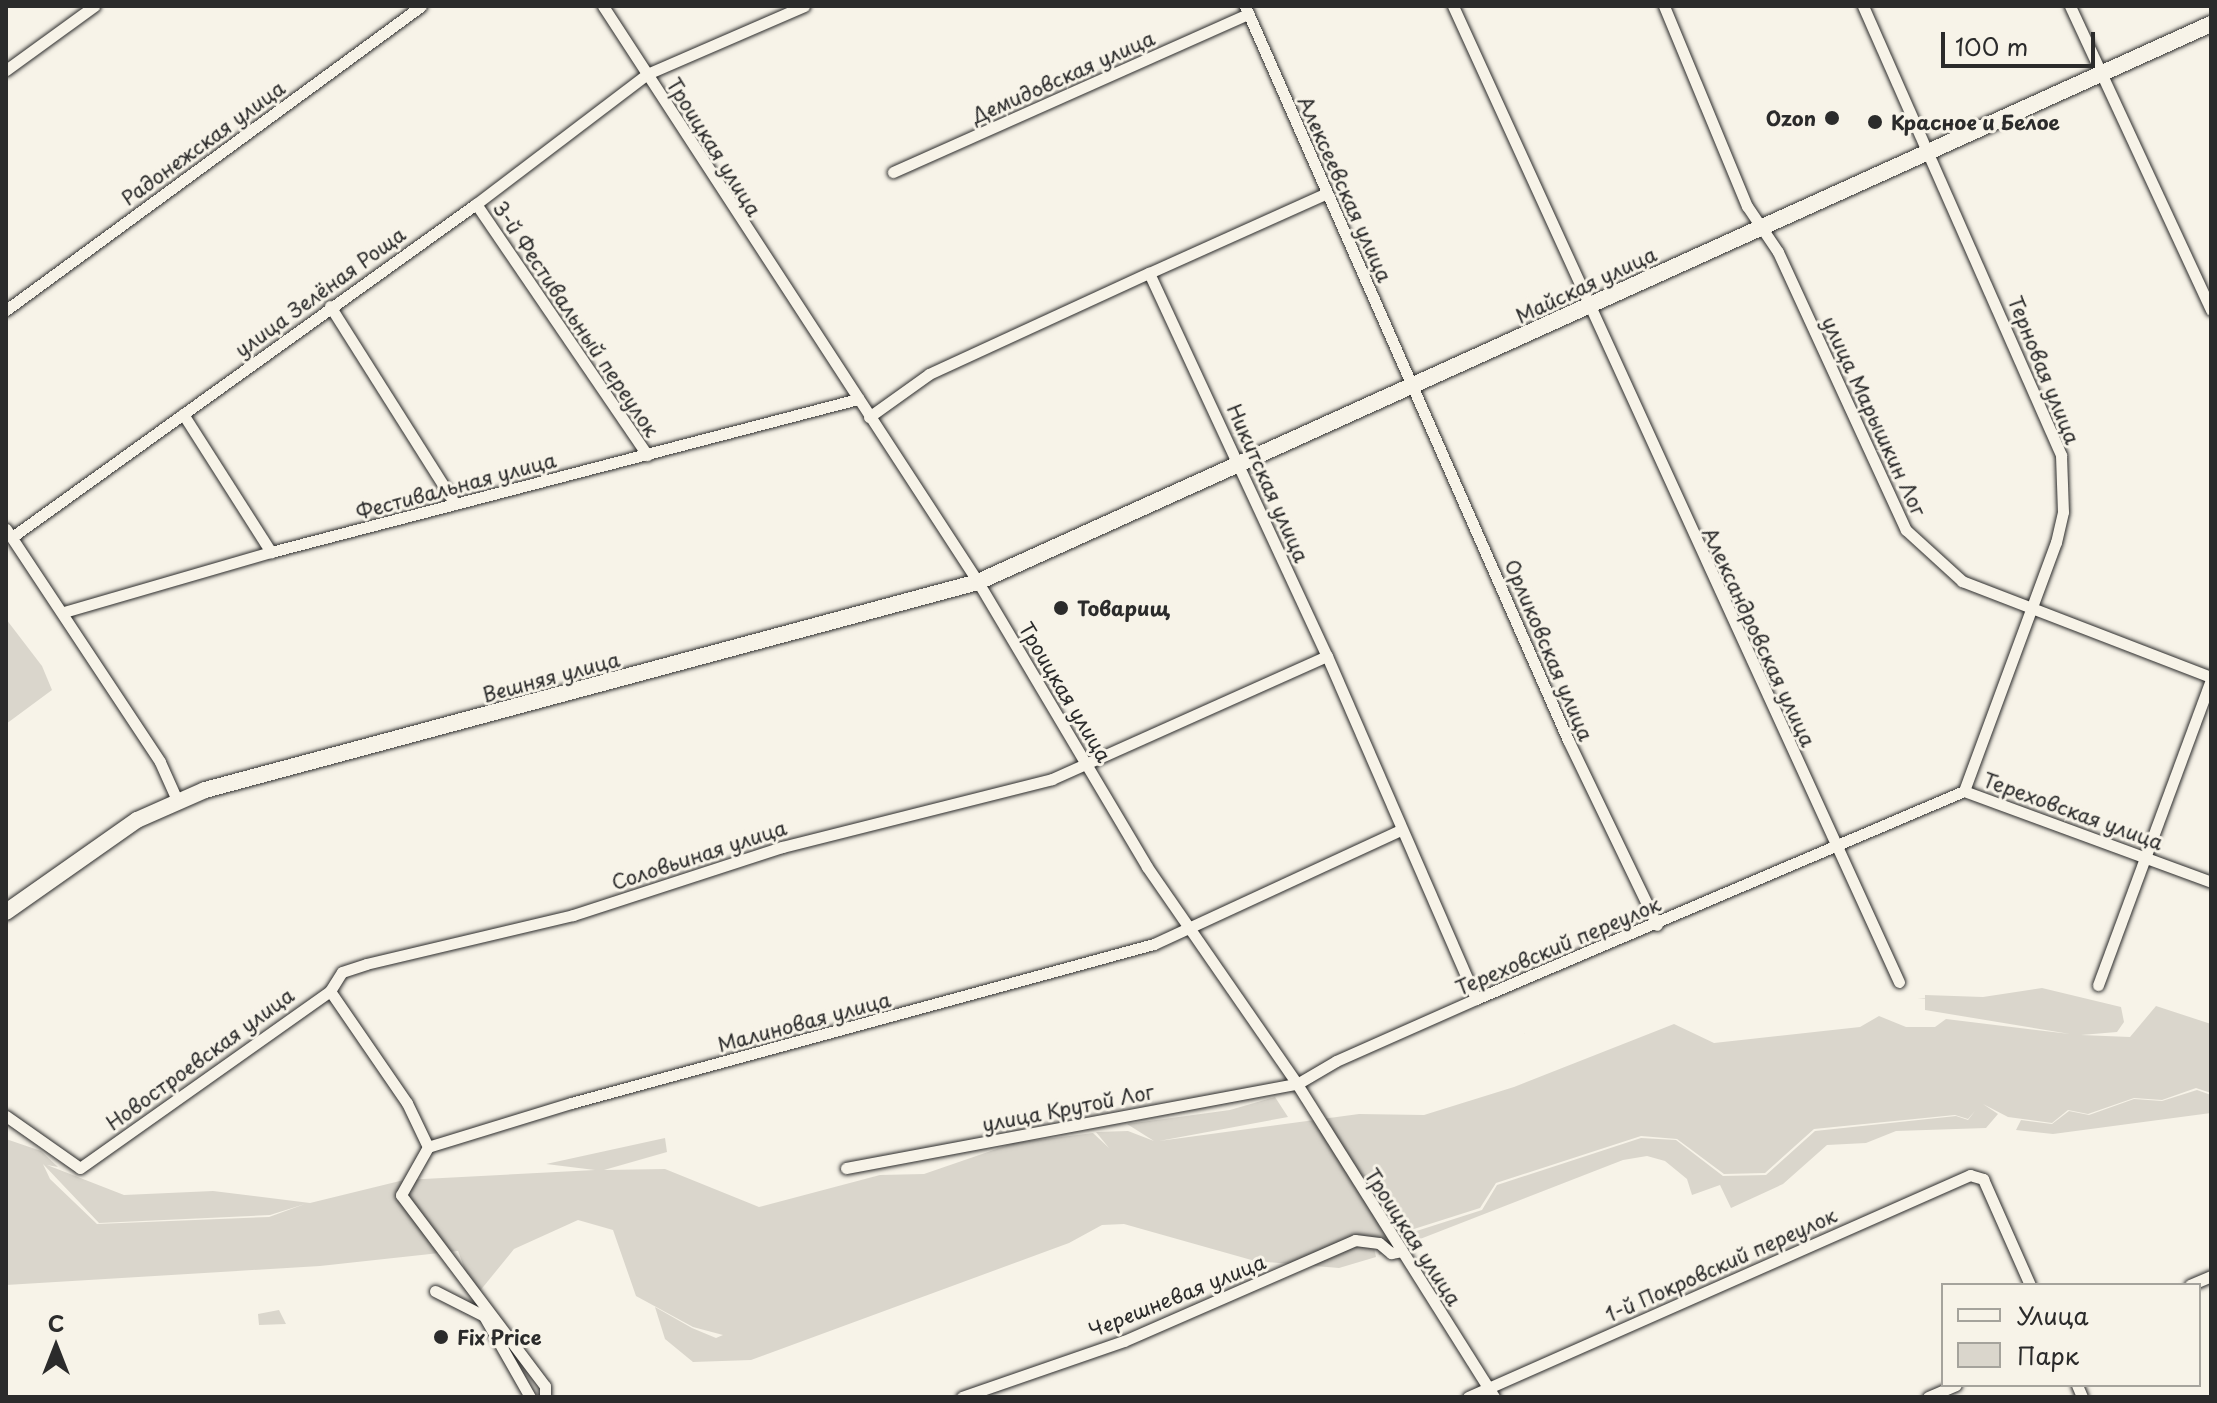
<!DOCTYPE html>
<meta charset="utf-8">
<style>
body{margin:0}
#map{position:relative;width:2217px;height:1403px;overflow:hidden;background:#f7f3e8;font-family:"Playpen Sans",sans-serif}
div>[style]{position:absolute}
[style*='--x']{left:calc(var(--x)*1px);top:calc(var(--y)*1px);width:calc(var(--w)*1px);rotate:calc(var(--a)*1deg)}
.green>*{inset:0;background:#dad6cc}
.roads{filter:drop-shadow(0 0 2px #2b2b2b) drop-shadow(0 0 2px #2b2b2b)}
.street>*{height:11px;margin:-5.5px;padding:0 5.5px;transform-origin:5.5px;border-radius:5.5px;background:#f7f3e8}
.secondary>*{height:16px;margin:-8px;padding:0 8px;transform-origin:8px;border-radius:8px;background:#f7f3e8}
.dots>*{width:22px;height:22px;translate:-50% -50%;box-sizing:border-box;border:4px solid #f7f3e8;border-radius:50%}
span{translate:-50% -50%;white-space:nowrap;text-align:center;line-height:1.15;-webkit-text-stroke:6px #f7f3e8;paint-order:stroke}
.street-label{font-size:20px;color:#2b2b2b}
.poi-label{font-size:20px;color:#2b2b2b;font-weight:700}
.right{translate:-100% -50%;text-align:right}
.left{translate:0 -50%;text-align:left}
.frame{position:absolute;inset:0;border:8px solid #2b2b2b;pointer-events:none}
.legend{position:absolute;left:1941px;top:1283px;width:260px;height:104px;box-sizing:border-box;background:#f7f3e8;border:2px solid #a5a39c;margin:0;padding:10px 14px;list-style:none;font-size:24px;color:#2b2b2b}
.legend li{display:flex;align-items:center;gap:16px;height:40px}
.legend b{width:40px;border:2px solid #a5a39c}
.north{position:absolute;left:16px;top:1307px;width:80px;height:80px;-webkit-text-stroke:6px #f7f3e8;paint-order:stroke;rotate:0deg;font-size:22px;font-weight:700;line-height:32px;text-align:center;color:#2b2b2b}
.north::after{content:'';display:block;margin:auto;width:28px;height:36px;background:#2b2b2b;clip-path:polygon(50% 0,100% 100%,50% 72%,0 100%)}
.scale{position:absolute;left:1941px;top:32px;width:154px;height:36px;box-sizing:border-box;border:4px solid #2b2b2b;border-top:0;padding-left:10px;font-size:24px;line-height:28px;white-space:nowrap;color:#2b2b2b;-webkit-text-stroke:6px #f7f3e8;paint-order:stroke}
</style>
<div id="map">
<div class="green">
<div style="clip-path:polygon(6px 619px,42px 666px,52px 690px,6px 724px)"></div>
<div style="clip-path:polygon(evenodd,2042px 988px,2121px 1007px,2124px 1022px,2117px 1032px,2081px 1035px,2130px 1037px,2156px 1006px,2211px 1024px,2211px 1093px,2196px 1088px,2162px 1100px,2134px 1098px,2088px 1114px,2068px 1110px,2052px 1123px,2008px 1117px,1983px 1104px,1998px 1114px,1986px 1128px,1896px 1131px,1866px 1143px,1827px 1145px,1783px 1184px,1731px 1208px,1720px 1185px,1692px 1195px,1687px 1179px,1665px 1161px,1647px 1156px,1623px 1160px,1379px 1255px,1376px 1244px,1482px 1210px,1497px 1185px,1641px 1138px,1676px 1140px,1723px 1176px,1766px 1175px,1815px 1131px,1956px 1116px,1968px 1120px,1975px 1111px,1968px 1119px,1955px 1115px,1814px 1129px,1765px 1173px,1724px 1174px,1677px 1139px,1641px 1136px,1496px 1183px,1480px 1208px,1373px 1242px,1376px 1257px,1339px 1268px,1255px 1261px,1124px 1224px,1102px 1225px,1069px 1243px,751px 1360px,693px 1362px,665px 1339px,655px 1307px,692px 1328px,716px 1338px,723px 1335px,693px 1327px,636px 1296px,613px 1230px,578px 1220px,514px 1249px,475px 1297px,458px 1251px,320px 1266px,6px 1285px,6px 1139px,41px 1151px,58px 1167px,47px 1165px,124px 1195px,213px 1191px,310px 1203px,404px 1180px,595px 1170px,546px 1164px,665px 1138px,667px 1152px,604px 1170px,665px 1169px,759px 1207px,880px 1175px,924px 1174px,1014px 1143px,1093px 1133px,1109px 1148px,1096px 1132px,1128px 1131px,1154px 1141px,1127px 1124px,1230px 1110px,1275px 1097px,1288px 1117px,1159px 1141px,1359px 1114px,1424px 1115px,1514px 1087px,1674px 1024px,1714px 1043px,1860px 1027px,1879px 1016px,1906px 1027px,1935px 1027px,1946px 1019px,2070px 1034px,1925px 1010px,1925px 995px,1983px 997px,2042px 988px,43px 1164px,99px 1223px,270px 1215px,305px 1204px,269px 1217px,97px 1224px,50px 1179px,43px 1164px)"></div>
<div style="clip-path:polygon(2197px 1090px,2211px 1095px,2211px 1113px,2053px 1134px,2016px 1130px,2021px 1120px,2052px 1124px,2069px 1111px,2089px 1115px,2134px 1099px,2162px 1101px)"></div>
<div style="clip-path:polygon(279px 1310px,286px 1324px,259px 1325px,258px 1314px)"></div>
</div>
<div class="roads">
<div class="street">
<div style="--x:603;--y:6;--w:687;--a:56.93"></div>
<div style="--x:978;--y:582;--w:331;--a:59.3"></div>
<div style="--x:1147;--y:867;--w:264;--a:55.3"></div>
<div style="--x:1297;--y:1084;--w:370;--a:57.8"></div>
<div style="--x:1245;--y:6;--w:802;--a:66.25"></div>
<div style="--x:1568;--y:740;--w:205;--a:64.3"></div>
<div style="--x:1453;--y:6;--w:1073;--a:65.44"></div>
<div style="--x:1664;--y:6;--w:217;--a:67.5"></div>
<div style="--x:1747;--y:206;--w:55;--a:56"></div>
<div style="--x:1778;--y:252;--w:306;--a:65.3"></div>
<div style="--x:1906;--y:530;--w:76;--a:42.3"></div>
<div style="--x:1962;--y:581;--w:267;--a:21.1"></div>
<div style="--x:1863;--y:6;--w:491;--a:66.2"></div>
<div style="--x:2061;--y:455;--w:57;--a:88"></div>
<div style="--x:2063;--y:512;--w:31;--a:103"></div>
<div style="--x:2056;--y:542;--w:265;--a:110.3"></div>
<div style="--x:2070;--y:6;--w:335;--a:65.1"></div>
<div style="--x:6;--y:70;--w:109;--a:-36"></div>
<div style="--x:893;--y:172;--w:389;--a:-24"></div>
<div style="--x:476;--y:204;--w:304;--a:55.7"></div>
<div style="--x:1149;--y:273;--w:193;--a:-24.2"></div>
<div style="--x:330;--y:306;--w:234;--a:57.7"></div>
<div style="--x:6;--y:310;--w:514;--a:-36.22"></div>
<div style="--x:183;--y:414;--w:164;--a:57.5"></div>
<div style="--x:869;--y:417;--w:74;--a:-35.6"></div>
<div style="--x:929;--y:374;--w:242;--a:-24.7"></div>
<div style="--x:1149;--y:273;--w:422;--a:65.1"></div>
<div style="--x:1327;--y:656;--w:374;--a:66.5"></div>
<div style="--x:6;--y:529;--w:279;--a:56.5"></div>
<div style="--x:160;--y:762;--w:42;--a:65.9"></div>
<div style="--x:12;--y:537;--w:571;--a:-35.67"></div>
<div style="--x:476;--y:204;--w:215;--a:-37.2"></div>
<div style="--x:647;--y:74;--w:171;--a:-23.4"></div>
<div style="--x:64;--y:612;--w:216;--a:-16.2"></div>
<div style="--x:271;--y:552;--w:607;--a:-14.61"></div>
<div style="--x:2098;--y:985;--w:326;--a:-69.7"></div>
<div style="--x:330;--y:991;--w:22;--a:-58"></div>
<div style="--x:342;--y:972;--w:25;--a:-18"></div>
<div style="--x:366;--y:964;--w:213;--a:-13.3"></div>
<div style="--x:573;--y:915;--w:220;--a:-18"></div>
<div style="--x:782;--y:847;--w:278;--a:-14.1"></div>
<div style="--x:1052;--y:779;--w:301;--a:-24.1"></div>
<div style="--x:6;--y:1116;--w:90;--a:35.1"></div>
<div style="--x:80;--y:1168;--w:306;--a:-35.3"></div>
<div style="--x:330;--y:991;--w:136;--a:55.5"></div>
<div style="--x:407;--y:1103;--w:49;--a:64.5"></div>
<div style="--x:428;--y:1147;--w:55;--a:119.4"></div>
<div style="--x:401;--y:1195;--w:239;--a:53"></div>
<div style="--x:545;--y:1386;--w:11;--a:90"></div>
<div style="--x:428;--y:1147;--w:150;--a:-17.1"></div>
<div style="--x:571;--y:1103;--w:604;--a:-15.26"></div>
<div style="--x:1154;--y:944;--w:272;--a:-24.8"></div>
<div style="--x:846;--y:1168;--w:459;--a:-10.6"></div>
<div style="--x:1297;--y:1084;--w:45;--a:-30.5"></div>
<div style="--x:1336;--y:1061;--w:153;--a:-23.9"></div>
<div style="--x:1476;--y:999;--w:530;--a:-23.09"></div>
<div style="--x:1964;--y:791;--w:263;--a:20.2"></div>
<div style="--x:2190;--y:1285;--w:23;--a:-23"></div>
<div style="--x:435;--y:1291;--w:55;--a:27"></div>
<div style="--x:484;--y:1316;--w:93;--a:60.4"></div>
<div style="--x:2077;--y:1385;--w:13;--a:67"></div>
<div style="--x:962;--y:1397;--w:171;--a:-19.1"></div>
<div style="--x:1124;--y:1341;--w:252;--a:-23.6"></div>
<div style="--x:1355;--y:1240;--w:24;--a:7"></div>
<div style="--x:1379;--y:1243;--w:16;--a:40"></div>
<div style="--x:1391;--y:1253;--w:11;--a:-10"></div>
<div style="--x:1468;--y:1397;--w:549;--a:-23.86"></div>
<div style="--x:1970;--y:1175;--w:14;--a:17"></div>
<div style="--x:1983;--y:1179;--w:116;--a:66.1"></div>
<div style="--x:1928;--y:1397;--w:30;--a:-23"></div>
</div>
<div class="secondary">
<div style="--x:6;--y:912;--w:160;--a:-35.1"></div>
<div style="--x:137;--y:820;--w:74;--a:-23.8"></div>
<div style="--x:205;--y:790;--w:800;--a:-15.06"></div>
<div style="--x:978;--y:582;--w:1353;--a:-24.35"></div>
</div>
</div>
<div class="dots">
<div style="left:1832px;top:118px;background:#2b2b2b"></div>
<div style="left:1875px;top:122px;background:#2b2b2b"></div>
<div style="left:1061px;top:608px;background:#2b2b2b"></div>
<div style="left:441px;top:1337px;background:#2b2b2b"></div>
</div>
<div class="street-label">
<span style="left:1063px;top:77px;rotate:-24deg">Демидовская улица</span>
<span style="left:203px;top:143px;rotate:-36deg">Радонежская улица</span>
<span style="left:714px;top:147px;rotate:58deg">Троицкая улица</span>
<span style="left:1345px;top:189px;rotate:66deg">Алексеевская улица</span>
<span style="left:1586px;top:285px;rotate:-25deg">Майская улица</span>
<span style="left:320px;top:292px;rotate:-36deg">улица Зелёная Роща</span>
<span style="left:576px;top:319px;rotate:56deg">3-й Фестивальный переулок</span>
<span style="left:2044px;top:370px;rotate:68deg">Терновая улица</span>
<span style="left:1874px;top:416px;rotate:65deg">улица Марышкин Лог</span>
<span style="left:1268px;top:483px;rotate:66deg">Никитская улица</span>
<span style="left:456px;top:486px;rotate:-15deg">Фестивальная улица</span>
<span style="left:1759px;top:637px;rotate:65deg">Александровская улица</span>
<span style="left:1549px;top:650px;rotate:67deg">Орликовская улица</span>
<span style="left:551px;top:677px;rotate:-15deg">Вешняя улица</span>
<span style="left:1065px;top:692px;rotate:59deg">Троицкая улица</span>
<span style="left:2073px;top:811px;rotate:20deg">Тереховская улица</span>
<span style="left:699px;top:855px;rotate:-18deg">Соловьиная улица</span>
<span style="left:1558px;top:946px;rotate:-23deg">Тереховский переулок</span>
<span style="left:804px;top:1022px;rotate:-15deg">Малиновая улица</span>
<span style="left:200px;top:1059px;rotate:-36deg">Новостроевская улица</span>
<span style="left:1068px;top:1108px;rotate:-11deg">улица Крутой Лог</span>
<span style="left:1413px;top:1237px;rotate:57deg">Троицкая улица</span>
<span style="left:1721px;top:1265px;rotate:-24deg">1-й Покровский переулок</span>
<span style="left:1177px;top:1296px;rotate:-22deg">Черешневая улица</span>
</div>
<div class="poi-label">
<span class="right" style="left:1816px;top:118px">Ozon</span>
<span class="left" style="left:1891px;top:122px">Красное и Белое</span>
<span class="left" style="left:1077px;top:608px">Товарищ</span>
<span class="left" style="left:457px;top:1337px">Fix Price</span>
</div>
<div class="frame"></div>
<ul class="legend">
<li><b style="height:10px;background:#f7f3e8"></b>Улица</li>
<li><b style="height:22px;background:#dad6cc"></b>Парк</li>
</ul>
<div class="north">С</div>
<div class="scale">100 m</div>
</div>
